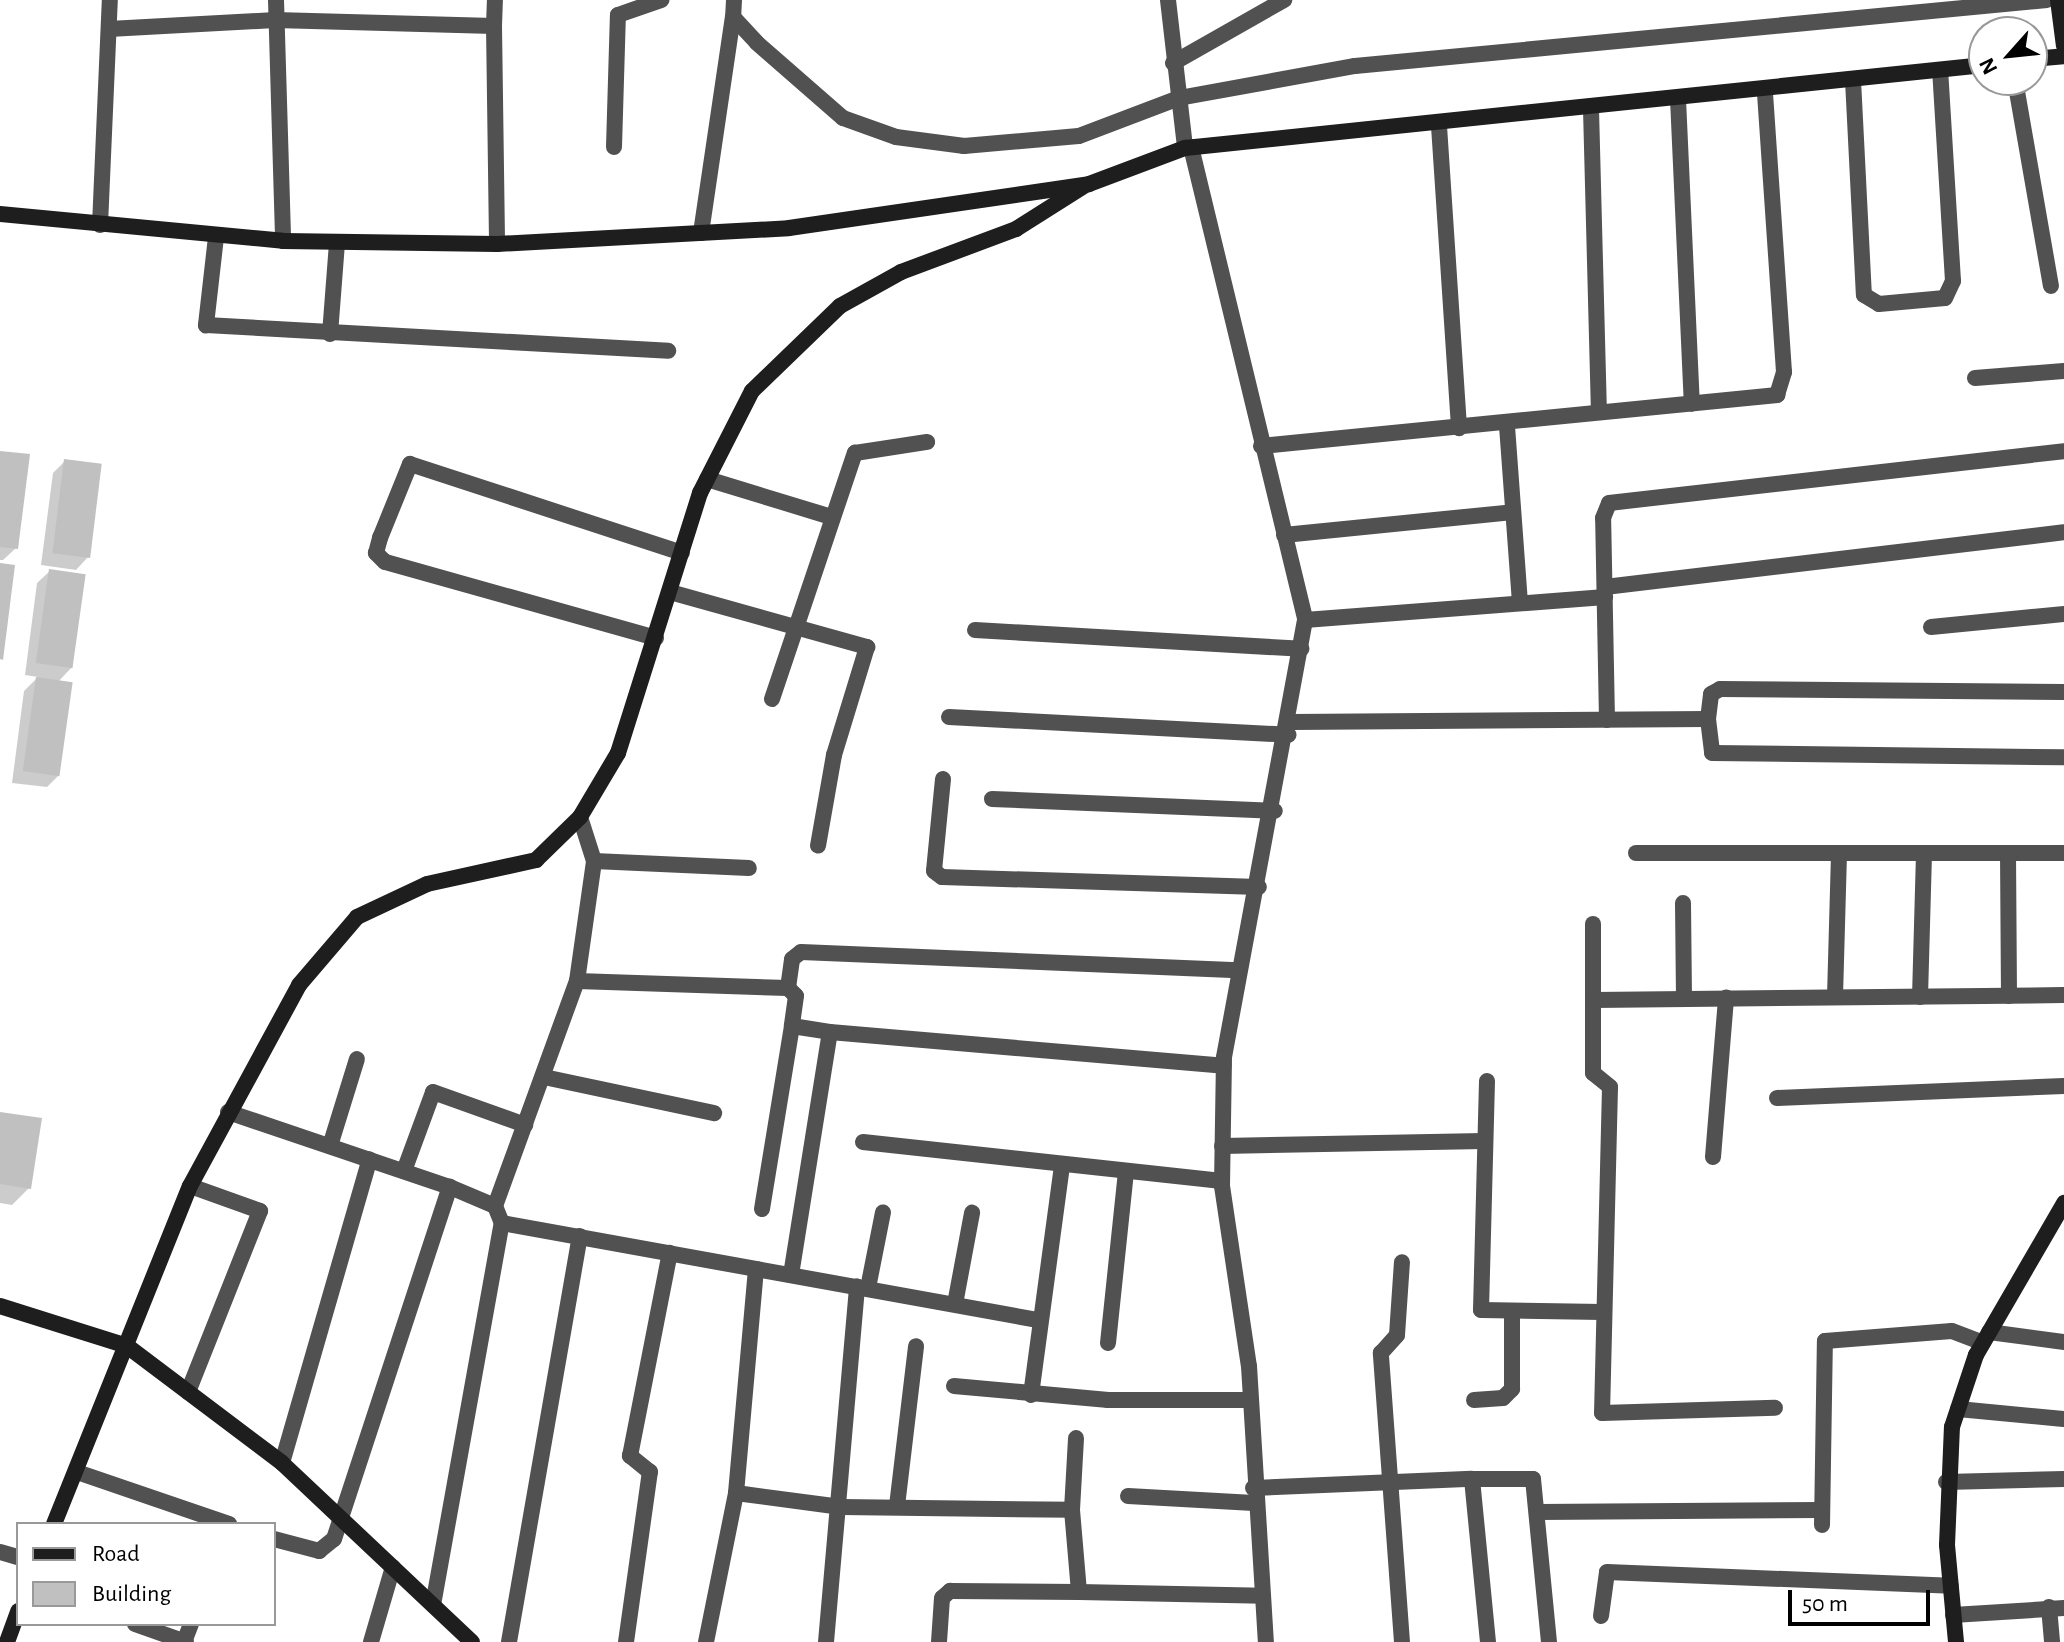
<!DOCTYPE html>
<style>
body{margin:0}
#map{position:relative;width:2064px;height:1642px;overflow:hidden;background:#fff;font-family:"Alegreya Sans",sans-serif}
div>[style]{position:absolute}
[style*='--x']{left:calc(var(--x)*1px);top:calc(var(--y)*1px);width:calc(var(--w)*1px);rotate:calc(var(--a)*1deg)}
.shadow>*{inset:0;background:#0003}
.building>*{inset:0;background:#c0c0c0;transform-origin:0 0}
.street>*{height:16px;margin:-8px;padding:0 8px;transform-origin:8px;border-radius:8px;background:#515151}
.secondary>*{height:16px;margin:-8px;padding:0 8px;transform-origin:8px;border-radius:8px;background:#1e1e1e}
span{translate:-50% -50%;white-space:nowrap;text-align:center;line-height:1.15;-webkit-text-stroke:6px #fff;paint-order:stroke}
.legend{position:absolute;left:16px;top:1522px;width:260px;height:104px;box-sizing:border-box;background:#fff;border:2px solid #999;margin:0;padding:10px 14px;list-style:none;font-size:24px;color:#000}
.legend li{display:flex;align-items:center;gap:16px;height:40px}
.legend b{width:40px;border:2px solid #999}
.north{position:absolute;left:1968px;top:16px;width:80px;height:80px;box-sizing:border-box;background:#fff;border:2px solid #999;border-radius:50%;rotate:243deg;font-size:22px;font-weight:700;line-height:32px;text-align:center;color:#000}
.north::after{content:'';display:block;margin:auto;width:28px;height:36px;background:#000;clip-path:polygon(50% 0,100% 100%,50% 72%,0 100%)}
.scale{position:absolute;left:1788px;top:1590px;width:142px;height:36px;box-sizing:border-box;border:4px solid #000;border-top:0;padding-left:10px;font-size:24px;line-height:28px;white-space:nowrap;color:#000;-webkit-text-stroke:6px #fff;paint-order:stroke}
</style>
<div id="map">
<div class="shadow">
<div style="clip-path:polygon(0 453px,16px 548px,3px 560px,0 560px)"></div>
<div style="clip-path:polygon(65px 461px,88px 557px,76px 570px,41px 565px,53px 473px)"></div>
<div style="clip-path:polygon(50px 571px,72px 667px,58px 682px,59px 775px,47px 787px,12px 783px,24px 691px,38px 677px,25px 675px,37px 583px)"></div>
<div style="clip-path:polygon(0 1114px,29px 1188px,12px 1205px,0 1203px)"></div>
</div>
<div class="building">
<div style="clip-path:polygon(0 451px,30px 454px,18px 549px,0 547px)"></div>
<div style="left:64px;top:459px;width:38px;height:95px;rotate:7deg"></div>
<div style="clip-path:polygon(0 563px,15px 565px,3px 660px,0 659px)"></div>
<div style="left:49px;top:569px;width:37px;height:95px;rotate:8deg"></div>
<div style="left:36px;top:677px;width:37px;height:95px;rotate:8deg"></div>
<div style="clip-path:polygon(0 1112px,42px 1118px,31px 1189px,0 1184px)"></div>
</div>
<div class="street">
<div style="--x:276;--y:0;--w:241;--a:88.3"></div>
<div style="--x:734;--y:0;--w:17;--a:93"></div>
<div style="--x:733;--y:17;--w:35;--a:47"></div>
<div style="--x:757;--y:43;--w:114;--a:41.1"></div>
<div style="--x:843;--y:118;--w:56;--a:19.7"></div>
<div style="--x:896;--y:137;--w:69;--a:7.5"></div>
<div style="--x:964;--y:146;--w:115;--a:-5"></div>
<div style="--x:1079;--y:136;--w:107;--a:-20.8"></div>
<div style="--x:1179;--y:98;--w:179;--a:-10.3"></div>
<div style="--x:1355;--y:66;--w:695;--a:-5.45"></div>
<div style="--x:1168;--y:0;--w:149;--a:83.4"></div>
<div style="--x:494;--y:26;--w:218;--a:89.2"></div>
<div style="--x:109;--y:29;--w:166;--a:-3.1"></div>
<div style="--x:275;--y:20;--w:219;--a:1.6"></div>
<div style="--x:494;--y:26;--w:26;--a:-88"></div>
<div style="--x:1173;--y:63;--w:128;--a:-29.6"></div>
<div style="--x:1853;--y:80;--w:215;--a:87.1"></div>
<div style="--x:1864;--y:295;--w:17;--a:31"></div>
<div style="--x:1879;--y:304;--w:66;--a:-5.2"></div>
<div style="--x:1945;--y:298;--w:19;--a:-65"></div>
<div style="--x:1953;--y:281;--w:211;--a:-93.5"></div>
<div style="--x:2015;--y:80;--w:209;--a:80.1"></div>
<div style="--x:1678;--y:99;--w:305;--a:87.4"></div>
<div style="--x:1591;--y:109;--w:300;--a:88.5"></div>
<div style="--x:1439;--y:126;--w:303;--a:86.2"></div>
<div style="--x:614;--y:147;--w:132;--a:-88.3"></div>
<div style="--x:618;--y:15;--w:46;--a:-19.2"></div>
<div style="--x:1191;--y:147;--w:487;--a:76.4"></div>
<div style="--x:1305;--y:620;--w:445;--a:100.5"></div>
<div style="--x:1224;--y:1058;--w:128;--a:90.9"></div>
<div style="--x:1222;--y:1186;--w:182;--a:81.5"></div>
<div style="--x:1249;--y:1366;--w:277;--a:86.5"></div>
<div style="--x:100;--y:225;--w:225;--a:-87.5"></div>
<div style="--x:701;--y:233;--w:218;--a:-81.6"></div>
<div style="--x:216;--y:237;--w:89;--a:96.5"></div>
<div style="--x:206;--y:325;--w:463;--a:3.2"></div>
<div style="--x:330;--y:334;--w:92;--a:-85.6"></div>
<div style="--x:1975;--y:378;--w:89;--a:-4.5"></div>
<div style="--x:1507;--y:426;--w:177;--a:85.8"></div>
<div style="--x:1261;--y:446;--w:519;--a:-5.64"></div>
<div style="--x:1777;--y:395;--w:24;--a:-73"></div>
<div style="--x:1784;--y:372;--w:283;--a:-93.9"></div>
<div style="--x:707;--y:479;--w:130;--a:17"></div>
<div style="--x:1284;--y:535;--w:230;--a:-5.7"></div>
<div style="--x:1605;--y:587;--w:462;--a:-6.8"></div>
<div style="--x:670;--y:592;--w:205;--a:15.6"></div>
<div style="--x:867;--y:647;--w:113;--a:107"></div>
<div style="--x:834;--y:755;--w:92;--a:100"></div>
<div style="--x:1305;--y:620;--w:301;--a:-4.4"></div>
<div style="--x:1931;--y:627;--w:134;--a:-5.6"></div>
<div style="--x:975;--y:630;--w:327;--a:3.3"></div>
<div style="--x:656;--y:638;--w:281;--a:-164.3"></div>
<div style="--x:385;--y:562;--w:13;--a:-135"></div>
<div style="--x:376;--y:553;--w:16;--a:-75"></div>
<div style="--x:380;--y:538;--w:80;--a:-67.9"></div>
<div style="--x:410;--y:464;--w:286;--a:18.1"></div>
<div style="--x:772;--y:699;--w:260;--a:-71.4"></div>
<div style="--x:855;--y:453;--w:73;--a:-8.7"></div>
<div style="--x:949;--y:717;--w:340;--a:3"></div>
<div style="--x:1708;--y:719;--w:25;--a:-83"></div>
<div style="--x:1711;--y:694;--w:10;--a:-29"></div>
<div style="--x:1720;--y:689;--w:344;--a:0.5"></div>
<div style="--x:1607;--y:720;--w:202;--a:-91.1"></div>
<div style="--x:1603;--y:518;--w:16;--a:-68"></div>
<div style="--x:1609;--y:503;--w:458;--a:-6.5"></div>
<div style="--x:1291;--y:722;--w:417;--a:-0.4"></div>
<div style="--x:1708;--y:719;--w:34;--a:83"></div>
<div style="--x:1712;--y:753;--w:352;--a:0.7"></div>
<div style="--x:943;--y:779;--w:92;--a:95.6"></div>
<div style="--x:934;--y:871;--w:10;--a:37"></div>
<div style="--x:942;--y:877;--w:317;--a:1.8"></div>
<div style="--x:992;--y:799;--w:283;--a:2.4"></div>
<div style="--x:1636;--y:853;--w:428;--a:0"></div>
<div style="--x:2008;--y:853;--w:143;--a:89.6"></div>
<div style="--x:594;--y:861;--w:155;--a:2.6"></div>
<div style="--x:1683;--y:903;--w:96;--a:89.4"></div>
<div style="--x:1593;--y:924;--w:149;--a:90"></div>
<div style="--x:1593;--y:1073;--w:22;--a:39"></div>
<div style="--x:1610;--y:1087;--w:326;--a:91.4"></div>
<div style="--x:1602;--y:1413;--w:173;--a:-1.7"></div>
<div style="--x:577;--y:981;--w:211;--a:1.9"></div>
<div style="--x:788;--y:988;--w:29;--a:-82"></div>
<div style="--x:792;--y:959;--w:11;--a:-38"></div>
<div style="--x:801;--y:952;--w:437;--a:2.4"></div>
<div style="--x:788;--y:988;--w:11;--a:45"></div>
<div style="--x:796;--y:996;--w:30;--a:98"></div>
<div style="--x:1835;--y:997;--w:139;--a:-88.4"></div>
<div style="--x:1920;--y:997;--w:142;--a:-88.4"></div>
<div style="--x:1594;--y:1000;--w:470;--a:-0.6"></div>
<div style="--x:544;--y:1077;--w:174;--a:12"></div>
<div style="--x:1487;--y:1081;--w:229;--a:91.5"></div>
<div style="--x:1481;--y:1310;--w:121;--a:0.9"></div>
<div style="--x:1777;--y:1098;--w:287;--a:-2.4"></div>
<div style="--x:228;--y:1112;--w:234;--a:18.7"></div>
<div style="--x:450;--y:1187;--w:49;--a:22.9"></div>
<div style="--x:495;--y:1206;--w:18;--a:68"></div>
<div style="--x:502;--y:1223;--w:545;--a:10.26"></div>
<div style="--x:863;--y:1142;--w:361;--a:6.2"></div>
<div style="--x:330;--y:1146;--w:91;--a:-72.8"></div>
<div style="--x:1222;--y:1146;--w:262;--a:-1.1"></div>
<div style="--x:1713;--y:1157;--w:160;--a:-85.3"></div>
<div style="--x:404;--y:1171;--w:84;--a:-69.8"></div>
<div style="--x:433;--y:1092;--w:98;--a:19.7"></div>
<div style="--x:495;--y:1206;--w:239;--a:-70"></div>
<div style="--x:577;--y:981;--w:121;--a:-81.9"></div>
<div style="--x:594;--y:861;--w:46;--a:-107.7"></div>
<div style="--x:762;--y:1209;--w:185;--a:-80.7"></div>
<div style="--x:792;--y:1026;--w:38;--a:9"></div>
<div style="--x:791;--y:1275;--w:246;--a:-80.9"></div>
<div style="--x:830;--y:1032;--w:395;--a:4.9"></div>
<div style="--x:868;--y:1288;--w:77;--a:-78.8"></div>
<div style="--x:955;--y:1304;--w:93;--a:-79.4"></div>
<div style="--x:1989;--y:1332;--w:76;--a:7.6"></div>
<div style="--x:1108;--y:1343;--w:173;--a:-84"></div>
<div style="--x:954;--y:1386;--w:155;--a:5.2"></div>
<div style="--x:1108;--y:1400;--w:142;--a:0"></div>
<div style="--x:188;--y:1392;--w:195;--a:-68.3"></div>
<div style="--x:260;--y:1211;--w:74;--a:-160.3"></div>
<div style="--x:1031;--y:1395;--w:232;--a:-82.3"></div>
<div style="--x:1474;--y:1400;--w:29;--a:-4"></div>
<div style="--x:1503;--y:1398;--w:13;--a:-45"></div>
<div style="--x:1512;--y:1389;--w:76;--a:-90"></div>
<div style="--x:1958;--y:1409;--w:106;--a:5.4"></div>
<div style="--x:282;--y:1463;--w:316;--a:-73.9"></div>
<div style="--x:77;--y:1472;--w:161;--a:18.9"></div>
<div style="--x:1472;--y:1479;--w:61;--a:0"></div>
<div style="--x:1533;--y:1479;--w:164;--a:84.4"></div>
<div style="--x:1946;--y:1482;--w:118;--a:-1.5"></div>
<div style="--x:1253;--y:1488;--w:219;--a:-2.4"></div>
<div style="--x:1472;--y:1479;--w:164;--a:84.4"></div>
<div style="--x:736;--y:1493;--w:106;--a:7.6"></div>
<div style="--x:841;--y:1507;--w:231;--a:0.7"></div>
<div style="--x:1072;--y:1510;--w:82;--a:85.1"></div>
<div style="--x:1079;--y:1592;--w:184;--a:1.2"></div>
<div style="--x:1128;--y:1496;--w:126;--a:3.2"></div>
<div style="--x:897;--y:1506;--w:161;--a:-83.2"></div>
<div style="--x:1072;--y:1510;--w:72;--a:-86.8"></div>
<div style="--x:1538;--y:1512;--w:284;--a:-0.4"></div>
<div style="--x:1822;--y:1525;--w:184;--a:-89.1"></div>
<div style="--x:1825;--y:1341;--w:127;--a:-4.5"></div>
<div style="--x:1952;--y:1331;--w:33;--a:21"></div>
<div style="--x:274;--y:1539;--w:47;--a:14.9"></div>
<div style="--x:319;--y:1551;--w:19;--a:-39"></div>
<div style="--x:334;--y:1539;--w:371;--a:-71.8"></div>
<div style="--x:0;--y:1552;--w:19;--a:16"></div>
<div style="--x:433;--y:1605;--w:388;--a:-79.8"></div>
<div style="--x:2049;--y:1607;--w:35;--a:85"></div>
<div style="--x:1953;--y:1615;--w:111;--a:-3.6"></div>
<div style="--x:1601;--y:1616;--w:44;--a:-82.2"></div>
<div style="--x:1607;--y:1572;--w:344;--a:2.3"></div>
<div style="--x:135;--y:1624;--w:54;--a:19.4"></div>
<div style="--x:184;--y:1642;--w:19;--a:-69"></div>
<div style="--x:371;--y:1642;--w:78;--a:-73.7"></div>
<div style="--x:509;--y:1642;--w:412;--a:-80.1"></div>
<div style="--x:626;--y:1642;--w:172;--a:-82"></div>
<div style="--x:650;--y:1472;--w:26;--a:-141"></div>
<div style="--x:630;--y:1456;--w:207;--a:-78.9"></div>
<div style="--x:706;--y:1642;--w:152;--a:-78.6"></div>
<div style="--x:736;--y:1493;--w:225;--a:-84.9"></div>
<div style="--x:826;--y:1642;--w:357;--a:-85"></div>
<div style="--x:939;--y:1642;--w:44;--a:-86.1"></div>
<div style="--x:942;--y:1598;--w:11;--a:-41"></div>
<div style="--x:950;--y:1591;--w:129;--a:0.4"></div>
<div style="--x:1402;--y:1642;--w:290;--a:-94.2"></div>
<div style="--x:1381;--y:1353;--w:24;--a:-48"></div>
<div style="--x:1397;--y:1335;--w:73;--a:-86.1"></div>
</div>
<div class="secondary">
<div style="--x:2058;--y:0;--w:46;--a:82.6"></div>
<div style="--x:2032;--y:59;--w:32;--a:-5"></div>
<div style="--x:0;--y:214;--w:284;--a:5.4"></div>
<div style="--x:283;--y:241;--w:214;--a:0.8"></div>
<div style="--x:497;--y:244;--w:292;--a:-3.1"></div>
<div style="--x:789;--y:228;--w:303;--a:-8.3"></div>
<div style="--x:1089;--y:184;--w:103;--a:-20.6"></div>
<div style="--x:1185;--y:148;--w:803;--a:-5.93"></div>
<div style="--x:0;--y:1306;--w:133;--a:17.5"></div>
<div style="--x:127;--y:1346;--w:194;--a:37"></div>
<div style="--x:282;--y:1463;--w:261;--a:43.3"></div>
<div style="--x:54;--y:1524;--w:364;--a:-68.1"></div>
<div style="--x:190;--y:1186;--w:229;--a:-61.5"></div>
<div style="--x:299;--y:985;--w:89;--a:-49.5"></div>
<div style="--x:357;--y:917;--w:77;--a:-25.2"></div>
<div style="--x:427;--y:884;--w:112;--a:-12.4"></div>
<div style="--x:536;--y:860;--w:62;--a:-44.3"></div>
<div style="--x:580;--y:817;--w:74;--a:-59.3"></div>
<div style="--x:618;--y:753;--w:273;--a:-72.5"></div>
<div style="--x:700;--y:493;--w:114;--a:-63"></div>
<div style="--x:752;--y:391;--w:122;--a:-44"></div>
<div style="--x:840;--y:306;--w:70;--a:-29.1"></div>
<div style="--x:901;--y:272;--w:123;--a:-20.5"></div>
<div style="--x:1016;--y:229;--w:80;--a:-32.3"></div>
<div style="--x:7;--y:1642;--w:33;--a:-70"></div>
<div style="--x:1956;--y:1642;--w:97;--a:-95.3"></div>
<div style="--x:1947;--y:1545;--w:118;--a:-87.6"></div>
<div style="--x:1952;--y:1427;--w:76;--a:-71.6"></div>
<div style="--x:1976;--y:1355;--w:176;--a:-59.9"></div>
</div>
<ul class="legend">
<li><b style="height:10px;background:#1e1e1e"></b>Road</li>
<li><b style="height:22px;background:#c0c0c0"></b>Building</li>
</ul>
<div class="north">N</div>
<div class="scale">50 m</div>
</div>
